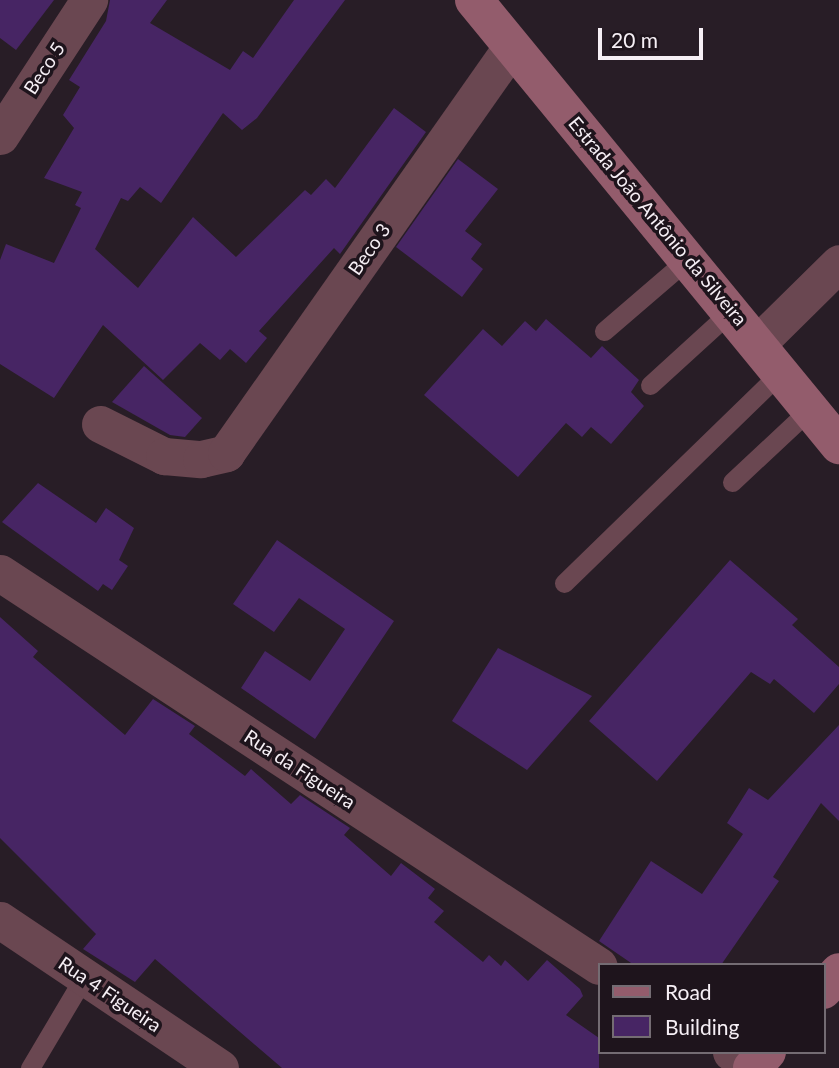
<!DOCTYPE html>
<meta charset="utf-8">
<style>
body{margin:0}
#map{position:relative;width:839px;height:1068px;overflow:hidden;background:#281d26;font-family:Lato,sans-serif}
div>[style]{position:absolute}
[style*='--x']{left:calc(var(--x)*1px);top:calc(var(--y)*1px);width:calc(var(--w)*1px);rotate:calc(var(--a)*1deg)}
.building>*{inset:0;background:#472564}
.lane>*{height:19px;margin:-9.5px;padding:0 9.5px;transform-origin:9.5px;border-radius:9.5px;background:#6a4751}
.street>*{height:37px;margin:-18.5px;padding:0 18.5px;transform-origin:18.5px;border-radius:18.5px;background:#6a4751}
.secondary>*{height:38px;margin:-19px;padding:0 19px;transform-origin:19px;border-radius:19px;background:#935c6c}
span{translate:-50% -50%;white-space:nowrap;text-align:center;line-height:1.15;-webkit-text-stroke:7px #1e141c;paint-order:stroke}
.street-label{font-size:19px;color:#f6eff5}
.legend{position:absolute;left:598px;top:963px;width:228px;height:91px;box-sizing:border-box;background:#1e141c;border:2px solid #746c73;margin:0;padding:9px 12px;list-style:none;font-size:21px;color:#f6eff5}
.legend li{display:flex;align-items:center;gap:14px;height:35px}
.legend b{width:35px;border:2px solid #746c73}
.scale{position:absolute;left:598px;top:28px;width:105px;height:32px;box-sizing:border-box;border:4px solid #f6eff5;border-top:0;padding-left:9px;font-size:21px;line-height:24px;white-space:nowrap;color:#f6eff5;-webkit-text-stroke:5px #1e141c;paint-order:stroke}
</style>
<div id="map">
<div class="building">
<div style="clip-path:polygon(0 0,54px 0,16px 50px,0 38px)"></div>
<div style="clip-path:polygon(110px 0,167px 0,150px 23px,230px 70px,243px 51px,253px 58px,294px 0,345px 0,257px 118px,242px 130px,223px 113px,161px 203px,140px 187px,128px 201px,121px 198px,95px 249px,138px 288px,193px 217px,236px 257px,305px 190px,311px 195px,326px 179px,335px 188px,394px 108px,426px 132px,340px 254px,334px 248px,259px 331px,267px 338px,246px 363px,230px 349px,220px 360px,200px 343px,163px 380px,103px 325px,54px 398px,0 364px,0 260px,6px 244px,54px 263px,81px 208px,75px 205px,82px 192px,44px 178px,74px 128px,63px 115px,80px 87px,69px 80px,106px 21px)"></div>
<div style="clip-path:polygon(458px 159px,498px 189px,465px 231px,482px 244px,471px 259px,483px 269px,462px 297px,396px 247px)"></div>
<div style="clip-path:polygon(546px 319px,591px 358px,602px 346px,639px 380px,631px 392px,644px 406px,611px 444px,591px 427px,582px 437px,566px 423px,518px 477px,424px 395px,483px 329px,502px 346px,525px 321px,536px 331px)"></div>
<div style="clip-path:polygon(144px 366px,202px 418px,185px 437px,170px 435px,112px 402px)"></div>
<div style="clip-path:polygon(38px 483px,96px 523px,106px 508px,134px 528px,119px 560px,128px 566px,112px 590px,103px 584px,98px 591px,2px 522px)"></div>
<div style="clip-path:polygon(277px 540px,394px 621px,315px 739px,241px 688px,265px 651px,310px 681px,345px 629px,299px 598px,274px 632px,233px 604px)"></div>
<div style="clip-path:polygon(730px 560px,798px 619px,792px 625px,839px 667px,839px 684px,814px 713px,774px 679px,770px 684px,751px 672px,657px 781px,589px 721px)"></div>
<div style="clip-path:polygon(0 617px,38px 651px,33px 657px,125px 735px,153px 699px,195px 726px,189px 734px,245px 776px,251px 769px,291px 804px,300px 795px,350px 828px,344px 835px,391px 876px,401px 863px,435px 889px,428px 898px,444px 911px,434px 922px,483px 962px,489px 955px,501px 966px,505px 960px,528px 981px,547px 960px,580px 989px,583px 996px,566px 1015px,599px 1038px,599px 1068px,282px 1068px,155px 959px,135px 982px,83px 949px,96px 934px,0 838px)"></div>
<div style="clip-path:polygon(498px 648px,592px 696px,527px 770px,452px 721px)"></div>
<div style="clip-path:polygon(839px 725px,839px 821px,821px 803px,773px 877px,779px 881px,721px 965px,634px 965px,599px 941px,651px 861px,702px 894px,743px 834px,727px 823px,749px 788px,768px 800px)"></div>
</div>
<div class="lane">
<div style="--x:604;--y:331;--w:112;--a:-40.7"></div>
<div style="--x:650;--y:385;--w:111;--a:-42.4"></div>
<div style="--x:732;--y:482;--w:108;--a:-43.1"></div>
<div style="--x:564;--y:583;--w:304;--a:-44.2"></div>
<div style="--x:30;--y:1068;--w:106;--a:-59.3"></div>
</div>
<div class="street">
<div style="--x:0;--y:136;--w:163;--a:-56.8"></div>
<div style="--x:759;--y:342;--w:112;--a:-44.6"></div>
<div style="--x:100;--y:424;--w:72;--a:26.6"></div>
<div style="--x:164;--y:456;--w:37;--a:5"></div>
<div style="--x:201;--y:459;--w:26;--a:-13"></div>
<div style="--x:226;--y:453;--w:497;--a:-54.9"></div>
<div style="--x:0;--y:573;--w:716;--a:33.27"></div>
<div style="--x:0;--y:920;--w:265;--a:33.9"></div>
<div style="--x:731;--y:1052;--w:27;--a:34"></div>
</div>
<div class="secondary">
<div style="--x:474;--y:0;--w:576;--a:50.64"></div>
<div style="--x:823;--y:990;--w:24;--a:-48"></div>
<div style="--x:752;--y:1068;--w:22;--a:-47"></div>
</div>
<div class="street-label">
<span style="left:44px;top:68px;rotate:-57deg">Beco 5</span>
<span style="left:658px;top:221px;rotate:50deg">Estrada João Antônio da Silveira</span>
<span style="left:369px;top:249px;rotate:-55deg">Beco 3</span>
<span style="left:300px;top:769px;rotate:33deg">Rua da Figueira</span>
<span style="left:110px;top:994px;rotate:34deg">Rua 4 Figueira</span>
</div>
<ul class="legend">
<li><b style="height:9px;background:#935c6c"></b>Road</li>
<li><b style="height:19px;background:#472564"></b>Building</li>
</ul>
<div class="scale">20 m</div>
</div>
